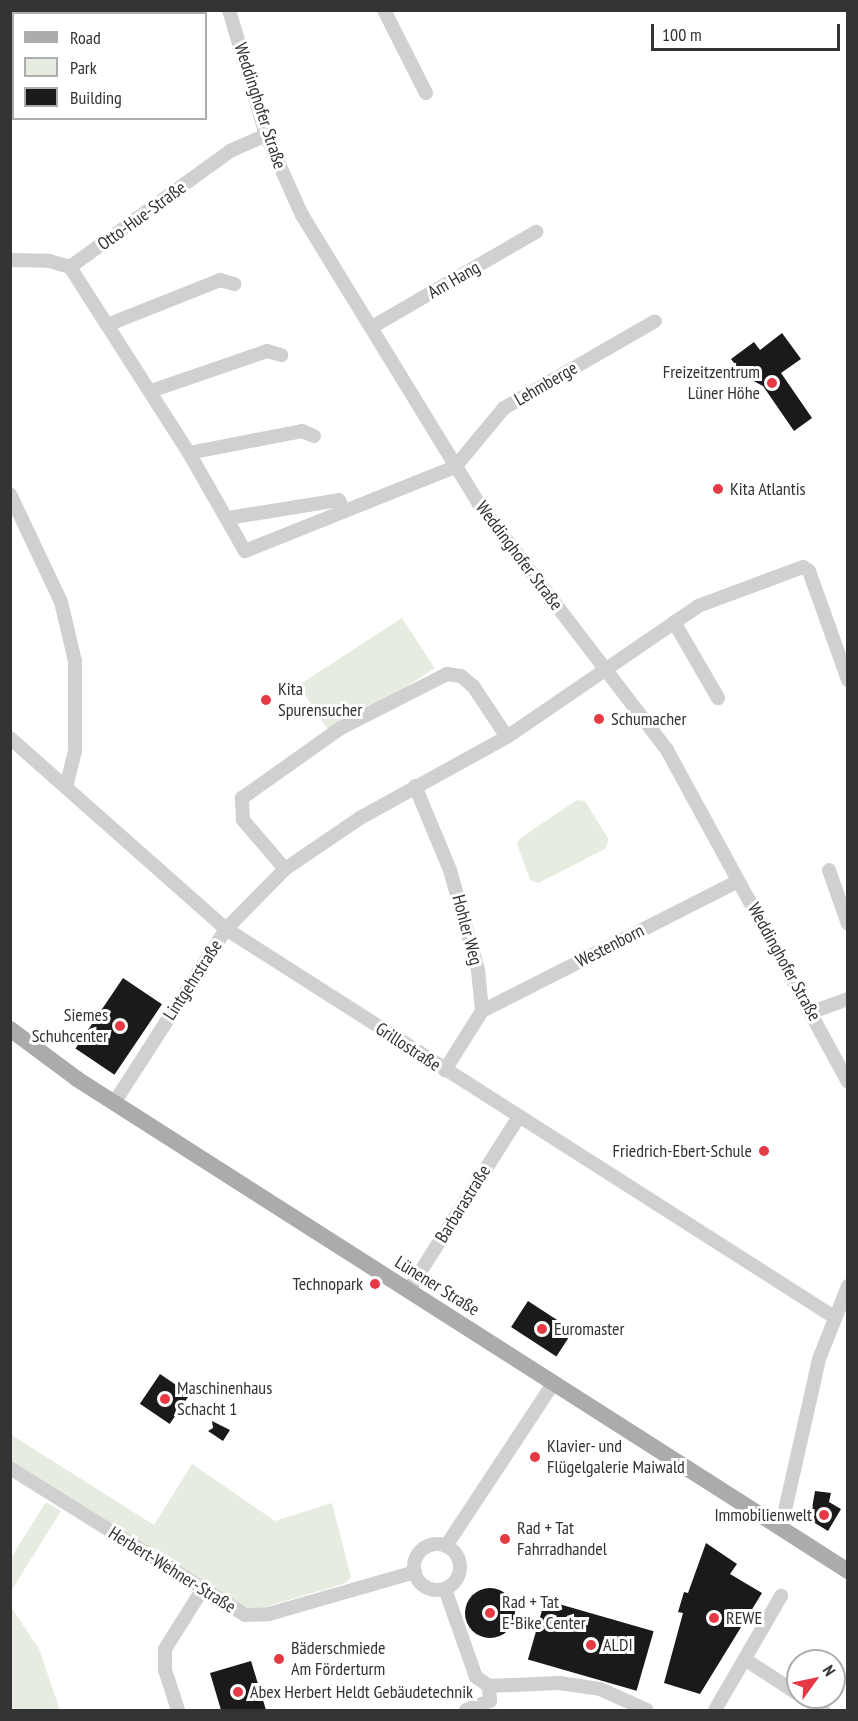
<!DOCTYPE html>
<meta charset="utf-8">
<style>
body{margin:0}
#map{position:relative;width:858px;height:1721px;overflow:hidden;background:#fff;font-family:"PT Sans Narrow",sans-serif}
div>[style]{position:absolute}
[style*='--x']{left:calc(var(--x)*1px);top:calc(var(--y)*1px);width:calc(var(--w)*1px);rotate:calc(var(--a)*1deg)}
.green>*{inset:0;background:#e6ecdf;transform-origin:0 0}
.building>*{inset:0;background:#1a1a1a;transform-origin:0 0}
.round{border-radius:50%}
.minor>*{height:14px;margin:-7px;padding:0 7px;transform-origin:7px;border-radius:7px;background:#d0d0d0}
.minor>.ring{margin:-7px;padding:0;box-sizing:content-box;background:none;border:14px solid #d0d0d0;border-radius:50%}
.major>*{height:16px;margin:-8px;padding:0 8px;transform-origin:8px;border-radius:8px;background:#ababab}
.dots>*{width:16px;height:16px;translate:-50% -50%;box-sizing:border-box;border:3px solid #fff;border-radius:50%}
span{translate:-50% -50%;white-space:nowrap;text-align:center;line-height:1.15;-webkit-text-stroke:6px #fff;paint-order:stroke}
.street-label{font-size:18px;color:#333}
.poi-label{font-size:18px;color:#333}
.right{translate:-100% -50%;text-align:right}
.left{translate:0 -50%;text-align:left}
.frame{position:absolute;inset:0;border:12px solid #333;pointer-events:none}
.legend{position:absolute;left:12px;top:12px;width:195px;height:108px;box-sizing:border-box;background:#fff;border:2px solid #adadad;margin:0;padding:8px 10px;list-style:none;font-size:18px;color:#333}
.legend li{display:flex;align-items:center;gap:12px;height:30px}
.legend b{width:30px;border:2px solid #adadad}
.north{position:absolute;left:786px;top:1649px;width:60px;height:60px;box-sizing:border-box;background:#fff;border:2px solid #adadad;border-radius:50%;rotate:57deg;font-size:16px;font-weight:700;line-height:24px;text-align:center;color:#333}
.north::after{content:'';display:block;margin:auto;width:21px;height:27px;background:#e63946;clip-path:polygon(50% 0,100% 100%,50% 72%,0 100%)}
.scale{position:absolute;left:651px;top:24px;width:189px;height:27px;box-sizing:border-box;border:3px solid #333;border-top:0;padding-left:8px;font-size:18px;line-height:21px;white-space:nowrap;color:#333;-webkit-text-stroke:4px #fff;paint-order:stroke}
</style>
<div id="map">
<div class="green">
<div style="left:402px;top:618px;width:60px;height:123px;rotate:57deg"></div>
<div style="clip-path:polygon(577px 800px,585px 801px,609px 840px,605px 849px,538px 883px,530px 880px,517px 844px,519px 839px)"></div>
<div style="clip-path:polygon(10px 1434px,154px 1525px,192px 1464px,275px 1521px,332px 1503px,351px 1577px,346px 1583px,262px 1608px,244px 1607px,11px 1460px)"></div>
<div style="clip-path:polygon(46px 1502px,61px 1511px,11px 1591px,11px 1558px)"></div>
<div style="clip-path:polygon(11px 1607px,39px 1649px,60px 1710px,11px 1710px)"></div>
</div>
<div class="building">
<div style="clip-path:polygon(782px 333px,801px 359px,781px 373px,812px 418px,794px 431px,763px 386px,744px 376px,731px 359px,754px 342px,760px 350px)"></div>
<div style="left:123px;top:978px;width:47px;height:85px;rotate:34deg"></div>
<div style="left:528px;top:1301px;width:54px;height:31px;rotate:33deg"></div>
<div style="left:160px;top:1374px;width:36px;height:36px;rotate:34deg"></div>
<div style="clip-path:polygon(212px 1421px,230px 1430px,223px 1441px,208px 1431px,213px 1428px)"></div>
<div style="clip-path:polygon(815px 1491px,831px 1493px,829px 1502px,841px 1509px,828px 1531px,810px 1520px)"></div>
<div style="clip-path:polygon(706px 1543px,737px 1564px,730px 1574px,762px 1593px,700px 1694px,664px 1683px,683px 1613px,678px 1612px,684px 1592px,688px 1593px)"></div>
<div class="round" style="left:465px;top:1588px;width:50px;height:50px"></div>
<div style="left:545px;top:1600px;width:113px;height:62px;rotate:16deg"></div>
<div style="clip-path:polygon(251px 1661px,266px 1710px,221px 1710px,210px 1673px)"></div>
</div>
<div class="minor">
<div style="--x:229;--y:10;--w:130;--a:73.5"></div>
<div style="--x:266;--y:135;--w:88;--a:65.8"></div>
<div style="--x:302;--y:215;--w:339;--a:58.5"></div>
<div style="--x:479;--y:504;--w:310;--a:52.6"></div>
<div style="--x:667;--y:750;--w:378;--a:61.4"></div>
<div style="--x:384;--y:10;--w:93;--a:63.2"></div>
<div style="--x:128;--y:14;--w:9;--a:-27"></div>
<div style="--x:10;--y:46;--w:4;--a:-14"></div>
<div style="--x:10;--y:260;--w:39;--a:1"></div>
<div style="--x:49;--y:261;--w:22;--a:16"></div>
<div style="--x:70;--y:267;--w:198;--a:-35.9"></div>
<div style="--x:230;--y:151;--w:39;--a:-24"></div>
<div style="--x:70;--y:267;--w:221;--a:57.4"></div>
<div style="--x:189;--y:453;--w:113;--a:60.3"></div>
<div style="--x:245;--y:551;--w:226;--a:-21.8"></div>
<div style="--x:455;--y:467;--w:77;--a:-50.3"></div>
<div style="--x:504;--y:408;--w:174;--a:-29.9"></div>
<div style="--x:107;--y:325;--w:122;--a:-21.7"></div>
<div style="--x:220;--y:280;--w:15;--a:16"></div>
<div style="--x:372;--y:327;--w:190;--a:-30.1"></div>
<div style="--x:151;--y:391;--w:123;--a:-19"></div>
<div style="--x:267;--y:351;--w:15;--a:16"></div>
<div style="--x:189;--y:453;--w:115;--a:-11"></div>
<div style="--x:302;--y:431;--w:13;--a:23"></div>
<div style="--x:10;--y:494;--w:119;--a:64.7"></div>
<div style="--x:61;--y:602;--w:61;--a:76.7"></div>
<div style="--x:75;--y:661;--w:90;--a:90"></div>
<div style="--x:75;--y:751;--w:37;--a:104"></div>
<div style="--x:228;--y:518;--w:112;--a:-9.2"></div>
<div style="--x:339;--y:500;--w:12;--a:66"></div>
<div style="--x:674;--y:622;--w:88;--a:59.9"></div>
<div style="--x:10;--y:738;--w:288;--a:41.5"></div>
<div style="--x:226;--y:929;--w:721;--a:32.54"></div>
<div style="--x:415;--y:786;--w:91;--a:67.4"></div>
<div style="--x:450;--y:870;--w:104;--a:74.4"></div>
<div style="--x:478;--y:970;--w:41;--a:84.4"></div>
<div style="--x:482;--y:1011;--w:70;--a:122.1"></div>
<div style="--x:285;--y:869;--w:65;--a:-130.6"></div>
<div style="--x:243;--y:820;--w:22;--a:-93"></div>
<div style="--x:242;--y:798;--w:121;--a:-35.3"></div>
<div style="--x:341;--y:728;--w:119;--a:-27"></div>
<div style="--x:447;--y:674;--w:14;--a:8"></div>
<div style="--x:461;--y:676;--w:16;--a:40"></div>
<div style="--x:473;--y:686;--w:61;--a:56.3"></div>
<div style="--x:829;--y:870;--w:57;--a:70.6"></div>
<div style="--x:482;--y:1011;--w:287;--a:-26.9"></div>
<div style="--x:812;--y:1012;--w:38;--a:-20"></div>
<div style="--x:114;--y:1103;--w:207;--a:-57.2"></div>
<div style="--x:226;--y:929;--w:84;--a:-45.5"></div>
<div style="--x:285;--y:869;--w:91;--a:-34.2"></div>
<div style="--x:360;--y:818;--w:168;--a:-28.9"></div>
<div style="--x:507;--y:737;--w:232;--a:-34.4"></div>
<div style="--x:698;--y:606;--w:112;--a:-20.4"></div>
<div style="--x:803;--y:567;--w:7;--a:34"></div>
<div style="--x:809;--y:571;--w:116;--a:70.3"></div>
<div style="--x:408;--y:1291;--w:206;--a:-57.5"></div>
<div style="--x:10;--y:1468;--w:277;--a:32"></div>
<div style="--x:245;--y:1615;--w:24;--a:-2"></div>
<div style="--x:269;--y:1614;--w:152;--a:-16"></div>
<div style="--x:781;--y:1528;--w:173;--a:-77.3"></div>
<div style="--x:819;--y:1359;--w:79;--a:-68.3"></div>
<div class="ring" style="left:414px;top:1544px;width:32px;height:32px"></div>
<div style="--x:446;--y:1546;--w:196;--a:-56.6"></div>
<div style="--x:445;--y:1589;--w:93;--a:70.6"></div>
<div style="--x:476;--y:1677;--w:16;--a:35"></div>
<div style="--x:489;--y:1686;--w:70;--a:-2.5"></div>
<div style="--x:559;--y:1683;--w:41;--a:8.3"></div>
<div style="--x:600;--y:1689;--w:51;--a:24.1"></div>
<div style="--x:746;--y:1660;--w:62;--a:33.2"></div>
<div style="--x:802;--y:1697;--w:25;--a:32"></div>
<div style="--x:178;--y:1710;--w:42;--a:-108"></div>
<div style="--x:165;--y:1670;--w:21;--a:-90"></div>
<div style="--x:165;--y:1649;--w:70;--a:-57.9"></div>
<div style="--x:466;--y:1710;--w:26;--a:-21"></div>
<div style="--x:490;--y:1701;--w:15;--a:-94"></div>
<div style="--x:715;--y:1710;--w:132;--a:-59.9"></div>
</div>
<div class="major">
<div style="--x:10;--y:1029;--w:84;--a:36.7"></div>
<div style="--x:77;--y:1079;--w:915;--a:32.54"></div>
</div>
<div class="dots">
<div style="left:772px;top:383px;background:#e63946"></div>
<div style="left:718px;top:489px;background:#e63946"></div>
<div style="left:266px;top:700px;background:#e63946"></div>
<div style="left:599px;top:719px;background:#e63946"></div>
<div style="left:120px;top:1026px;background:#e63946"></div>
<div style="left:764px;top:1151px;background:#e63946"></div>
<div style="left:375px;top:1284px;background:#e63946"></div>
<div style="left:542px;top:1329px;background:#e63946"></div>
<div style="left:165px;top:1399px;background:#e63946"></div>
<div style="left:535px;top:1457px;background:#e63946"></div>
<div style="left:824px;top:1515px;background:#e63946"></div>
<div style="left:505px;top:1539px;background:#e63946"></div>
<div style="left:490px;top:1613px;background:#e63946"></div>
<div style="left:714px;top:1618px;background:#e63946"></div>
<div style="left:591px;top:1645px;background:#e63946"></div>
<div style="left:279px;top:1659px;background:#e63946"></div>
<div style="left:238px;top:1692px;background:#e63946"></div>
</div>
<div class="street-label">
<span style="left:260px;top:106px;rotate:72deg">Weddinghofer Straße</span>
<span style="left:142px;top:216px;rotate:-36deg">Otto-Hue-Straße</span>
<span style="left:454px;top:280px;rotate:-30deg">Am Hang</span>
<span style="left:546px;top:384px;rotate:-30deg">Lehmberge</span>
<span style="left:519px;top:556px;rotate:53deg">Weddinghofer Straße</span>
<span style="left:467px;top:930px;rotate:75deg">Hohler Weg</span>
<span style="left:610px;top:946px;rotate:-27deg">Westenborn</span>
<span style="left:784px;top:962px;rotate:61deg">Weddinghofer Straße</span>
<span style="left:193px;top:980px;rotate:-57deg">Lintgehrstraße</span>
<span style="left:408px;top:1047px;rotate:33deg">Grillostraße</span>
<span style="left:463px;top:1204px;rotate:-58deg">Barbarastraße</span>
<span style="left:437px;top:1286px;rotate:32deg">Lünener Straße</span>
<span style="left:172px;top:1570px;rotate:32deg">Herbert-Wehner-Straße</span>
</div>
<div class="poi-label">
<span class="right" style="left:760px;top:383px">Freizeitzentrum<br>Lüner Höhe</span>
<span class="left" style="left:730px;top:489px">Kita Atlantis</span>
<span class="left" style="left:278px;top:700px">Kita<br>Spurensucher</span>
<span class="left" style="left:611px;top:719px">Schumacher</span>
<span class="right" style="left:108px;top:1026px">Siemes<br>Schuhcenter</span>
<span class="right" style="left:752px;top:1151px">Friedrich-Ebert-Schule</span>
<span class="right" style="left:363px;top:1284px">Technopark</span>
<span class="left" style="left:554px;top:1329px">Euromaster</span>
<span class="left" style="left:177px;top:1399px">Maschinenhaus<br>Schacht 1</span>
<span class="left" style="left:547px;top:1457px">Klavier- und<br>Flügelgalerie Maiwald</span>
<span class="right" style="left:812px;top:1515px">Immobilienwelt</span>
<span class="left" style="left:517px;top:1539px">Rad + Tat<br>Fahrradhandel</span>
<span class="left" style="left:502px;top:1613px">Rad + Tat<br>E-Bike Center</span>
<span class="left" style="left:726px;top:1618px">REWE</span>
<span class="left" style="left:603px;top:1645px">ALDI</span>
<span class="left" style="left:291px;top:1659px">Bäderschmiede<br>Am Förderturm</span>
<span class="left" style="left:250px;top:1692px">Abex Herbert Heldt Gebäudetechnik</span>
</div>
<div class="frame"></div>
<ul class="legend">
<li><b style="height:8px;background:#ababab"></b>Road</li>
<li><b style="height:16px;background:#e6ecdf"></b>Park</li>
<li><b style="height:16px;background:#1a1a1a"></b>Building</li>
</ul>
<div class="north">N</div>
<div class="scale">100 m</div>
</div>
